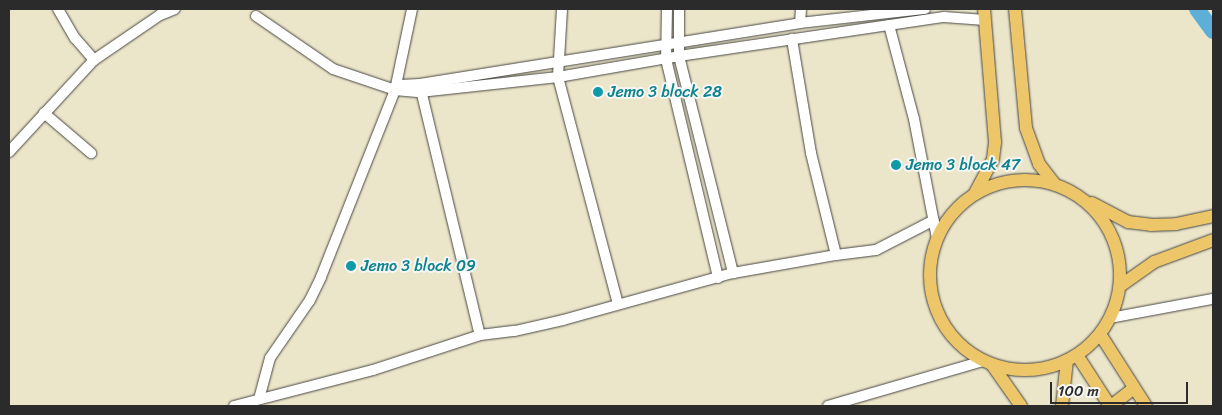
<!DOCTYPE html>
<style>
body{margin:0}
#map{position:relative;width:1222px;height:415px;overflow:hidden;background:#ebe5c9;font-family:Sriracha,sans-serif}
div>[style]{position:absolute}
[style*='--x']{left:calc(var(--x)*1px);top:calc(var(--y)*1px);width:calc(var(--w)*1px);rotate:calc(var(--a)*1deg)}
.river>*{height:16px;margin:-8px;padding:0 8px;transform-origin:8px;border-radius:8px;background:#5dafd8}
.roads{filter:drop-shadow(0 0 1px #484743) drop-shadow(0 0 1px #484743)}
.minor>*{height:10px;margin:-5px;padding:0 5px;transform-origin:5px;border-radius:5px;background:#fff}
.major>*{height:12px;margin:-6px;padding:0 6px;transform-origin:6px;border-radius:6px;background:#ecc669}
.major>.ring{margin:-6px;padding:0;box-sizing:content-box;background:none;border:12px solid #ecc669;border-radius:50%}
.dots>*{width:14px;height:14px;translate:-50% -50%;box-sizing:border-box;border:2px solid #f6f6f2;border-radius:50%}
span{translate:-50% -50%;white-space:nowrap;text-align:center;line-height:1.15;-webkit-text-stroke:4px #f6f6f2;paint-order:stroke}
.culture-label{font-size:16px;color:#0d838f}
.left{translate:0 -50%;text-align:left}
.frame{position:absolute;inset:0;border:10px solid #2b2b2b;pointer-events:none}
.scale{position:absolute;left:1050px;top:382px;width:138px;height:22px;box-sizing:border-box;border:2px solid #2b2b2b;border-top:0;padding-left:6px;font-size:15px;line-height:18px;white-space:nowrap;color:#2b2b2b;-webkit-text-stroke:4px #f6f6f2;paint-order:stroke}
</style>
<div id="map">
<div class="river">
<div style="--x:1197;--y:9;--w:27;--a:54"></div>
</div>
<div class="roads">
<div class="minor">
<div style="--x:58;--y:9;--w:34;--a:60"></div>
<div style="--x:75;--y:38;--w:29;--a:49"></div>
<div style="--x:562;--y:9;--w:68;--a:93.4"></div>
<div style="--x:558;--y:77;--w:235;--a:75.2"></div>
<div style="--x:667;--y:9;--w:50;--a:91.1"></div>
<div style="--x:666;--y:59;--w:225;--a:76.6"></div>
<div style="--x:679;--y:9;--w:47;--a:90"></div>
<div style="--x:679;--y:56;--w:224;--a:76"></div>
<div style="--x:256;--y:16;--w:93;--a:34.5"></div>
<div style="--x:333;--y:69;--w:65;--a:18.7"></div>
<div style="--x:395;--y:90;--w:25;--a:5"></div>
<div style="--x:420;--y:92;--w:139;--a:-6.2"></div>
<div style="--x:558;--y:77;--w:123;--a:-9.8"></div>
<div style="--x:679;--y:56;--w:268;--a:-8.4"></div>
<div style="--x:944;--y:17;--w:41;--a:4.2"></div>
<div style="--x:800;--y:23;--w:14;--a:-86"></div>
<div style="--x:889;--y:25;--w:97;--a:75.1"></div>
<div style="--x:914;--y:119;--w:121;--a:79.1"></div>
<div style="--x:400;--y:85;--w:20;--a:-3"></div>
<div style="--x:420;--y:84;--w:385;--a:-9.1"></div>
<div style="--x:800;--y:23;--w:126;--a:-6.4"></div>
<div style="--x:420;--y:86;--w:256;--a:76.5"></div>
<div style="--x:44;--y:113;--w:62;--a:40.4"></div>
<div style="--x:9;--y:152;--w:125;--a:-47.3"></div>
<div style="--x:94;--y:60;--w:80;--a:-34.3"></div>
<div style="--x:160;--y:15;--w:16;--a:-22"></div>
<div style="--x:836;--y:255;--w:40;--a:-7.1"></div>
<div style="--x:876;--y:250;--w:65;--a:-27.3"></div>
<div style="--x:1110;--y:318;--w:105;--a:-10.5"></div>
<div style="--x:259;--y:399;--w:42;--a:-75"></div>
<div style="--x:270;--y:358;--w:70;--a:-55.4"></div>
<div style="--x:310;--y:300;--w:25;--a:-64"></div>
<div style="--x:321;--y:277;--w:201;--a:-68.4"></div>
<div style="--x:395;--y:90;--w:83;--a:-78.1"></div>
<div style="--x:234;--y:406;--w:144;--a:-14.5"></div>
<div style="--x:373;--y:370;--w:113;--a:-18.1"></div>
<div style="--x:480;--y:335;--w:35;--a:-7"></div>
<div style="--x:515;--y:331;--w:49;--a:-12.9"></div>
<div style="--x:563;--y:320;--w:176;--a:-15.5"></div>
<div style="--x:733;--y:273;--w:105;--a:-9.9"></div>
<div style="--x:836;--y:255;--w:105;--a:-103.8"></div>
<div style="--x:811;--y:153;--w:116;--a:-99.5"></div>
<div style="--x:828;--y:406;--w:161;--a:-16.2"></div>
</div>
<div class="major">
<div style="--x:1015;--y:9;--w:120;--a:84.7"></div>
<div style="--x:1026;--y:128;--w:38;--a:70"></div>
<div style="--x:1039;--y:164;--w:24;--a:52"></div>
<div class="ring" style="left:930px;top:180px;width:178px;height:178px"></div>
<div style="--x:975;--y:193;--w:38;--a:-62"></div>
<div style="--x:993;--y:159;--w:17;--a:-83"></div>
<div style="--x:995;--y:142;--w:133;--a:-94.7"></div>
<div style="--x:1092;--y:203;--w:41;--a:27.8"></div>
<div style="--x:1128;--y:222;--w:23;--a:7"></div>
<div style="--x:1151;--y:225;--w:25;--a:-2"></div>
<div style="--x:1176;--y:224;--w:38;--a:-12"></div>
<div style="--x:1120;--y:286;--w:42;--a:-35.2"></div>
<div style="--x:1154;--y:262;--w:63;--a:-20.4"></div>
<div style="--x:1100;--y:334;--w:85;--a:57.4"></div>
<div style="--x:1077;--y:355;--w:61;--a:57.1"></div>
<div style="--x:993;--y:366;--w:49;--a:55"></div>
<div style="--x:1062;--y:406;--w:46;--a:-83.8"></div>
<div style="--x:1111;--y:406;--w:29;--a:-38"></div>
</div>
</div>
<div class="dots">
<div style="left:598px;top:92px;background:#0f9aa8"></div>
<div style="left:896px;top:165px;background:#0f9aa8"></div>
<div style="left:351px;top:266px;background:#0f9aa8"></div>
</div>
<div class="culture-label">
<span class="left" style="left:608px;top:92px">Jemo 3 block 28</span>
<span class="left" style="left:906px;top:165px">Jemo 3 block 47</span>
<span class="left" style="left:361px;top:266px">Jemo 3 block 09</span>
</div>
<div class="frame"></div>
<div class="scale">100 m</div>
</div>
